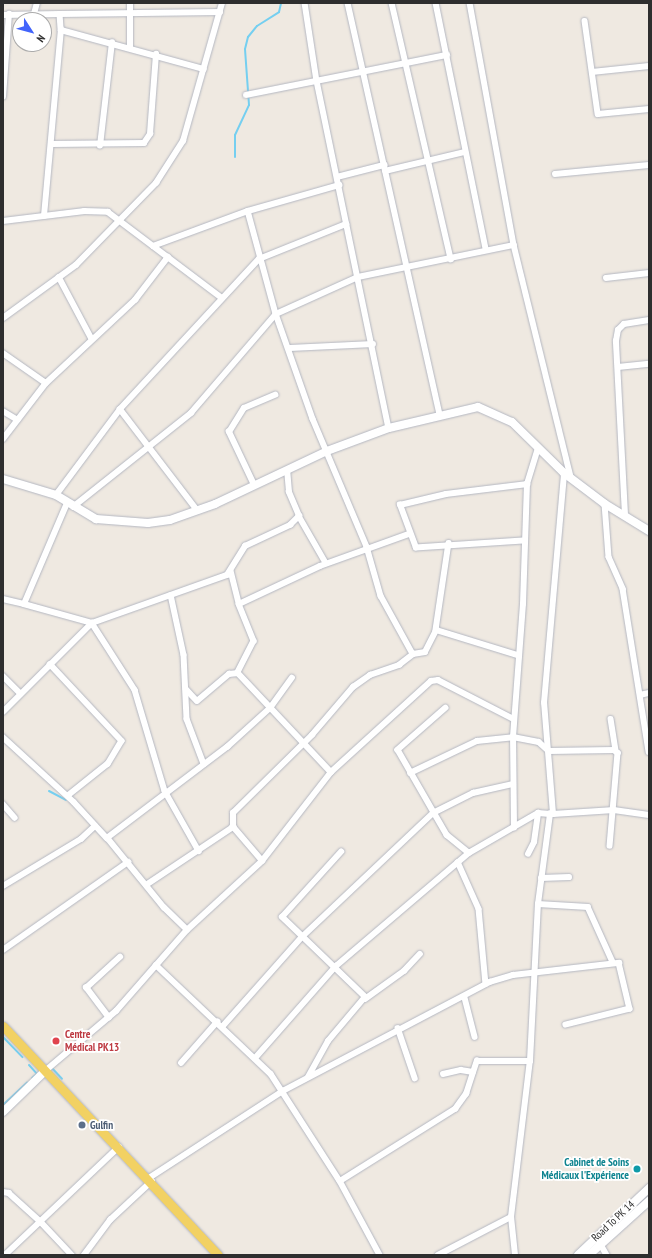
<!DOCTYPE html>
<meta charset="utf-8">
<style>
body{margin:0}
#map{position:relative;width:652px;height:1258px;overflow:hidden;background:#efe9e1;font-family:"PT Sans Narrow",sans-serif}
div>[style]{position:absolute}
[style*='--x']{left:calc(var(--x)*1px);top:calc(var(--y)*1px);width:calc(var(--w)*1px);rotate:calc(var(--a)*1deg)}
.stream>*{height:2px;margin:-1px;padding:0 1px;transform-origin:1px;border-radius:1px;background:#75cff0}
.roads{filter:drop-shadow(0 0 1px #b4b7c1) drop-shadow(0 0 1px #b4b7c1)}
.street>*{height:5.5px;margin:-2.75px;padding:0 2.75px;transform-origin:2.75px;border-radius:2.75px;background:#fff}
.secondary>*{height:8px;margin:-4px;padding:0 4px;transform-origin:4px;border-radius:4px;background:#fff}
.primary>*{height:9px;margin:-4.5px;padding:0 4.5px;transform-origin:4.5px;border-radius:4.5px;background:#f2d163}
.dots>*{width:11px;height:11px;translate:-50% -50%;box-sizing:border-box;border:2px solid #fff;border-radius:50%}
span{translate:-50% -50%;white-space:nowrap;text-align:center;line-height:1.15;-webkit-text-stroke:3.5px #fff;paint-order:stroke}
.health-label{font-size:11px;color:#be3a42;font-weight:700}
.left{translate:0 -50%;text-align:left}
.service-label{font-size:11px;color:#4e5e75;font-weight:700}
.culture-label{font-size:11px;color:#0d838f;font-weight:700}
.right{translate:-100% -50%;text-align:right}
.street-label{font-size:11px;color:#2e2e2e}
.frame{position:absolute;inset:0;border:4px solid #2e2e2e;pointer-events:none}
.north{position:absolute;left:12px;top:12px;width:40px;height:40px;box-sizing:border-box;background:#fff;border:1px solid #ababab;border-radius:50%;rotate:126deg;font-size:11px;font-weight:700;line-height:16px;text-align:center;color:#2e2e2e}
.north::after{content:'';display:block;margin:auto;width:14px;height:18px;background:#4264fb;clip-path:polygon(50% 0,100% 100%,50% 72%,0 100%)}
</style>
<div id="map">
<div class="stream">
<div style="--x:235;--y:157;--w:22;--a:-90"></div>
<div style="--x:235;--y:135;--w:33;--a:-65"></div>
<div style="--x:249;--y:105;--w:56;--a:-94.1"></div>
<div style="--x:245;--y:49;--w:12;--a:-76"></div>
<div style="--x:248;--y:37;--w:14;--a:-51"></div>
<div style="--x:257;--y:26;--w:26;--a:-32"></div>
<div style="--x:279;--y:12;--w:9;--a:-77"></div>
<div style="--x:49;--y:791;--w:19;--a:28"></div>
<div style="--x:3;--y:1037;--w:28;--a:46"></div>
<div style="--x:29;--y:1065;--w:12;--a:48"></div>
<div style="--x:37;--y:1074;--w:6;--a:141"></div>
<div style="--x:51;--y:1067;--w:16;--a:47"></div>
<div style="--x:3;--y:1105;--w:33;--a:-43"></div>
</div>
<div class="roads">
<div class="street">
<div style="--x:305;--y:3;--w:79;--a:81.3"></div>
<div style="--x:317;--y:81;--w:354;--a:78.3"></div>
<div style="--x:348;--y:3;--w:422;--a:77.4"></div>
<div style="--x:392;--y:3;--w:263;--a:77"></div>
<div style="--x:436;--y:3;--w:251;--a:78.5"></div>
<div style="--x:470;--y:3;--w:246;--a:79.7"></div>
<div style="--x:34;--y:14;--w:11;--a:-75"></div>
<div style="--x:60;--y:14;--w:160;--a:-0.7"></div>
<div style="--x:3;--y:15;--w:57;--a:-1"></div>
<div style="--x:60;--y:14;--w:16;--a:86"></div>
<div style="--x:61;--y:30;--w:148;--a:15.3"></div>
<div style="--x:585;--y:21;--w:94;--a:82"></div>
<div style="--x:598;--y:114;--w:51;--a:-5.6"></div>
<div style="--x:130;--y:48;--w:45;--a:-90"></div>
<div style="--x:592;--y:72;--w:57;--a:-6"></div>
<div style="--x:246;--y:95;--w:205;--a:-11.3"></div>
<div style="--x:3;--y:97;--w:83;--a:-85.9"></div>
<div style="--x:52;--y:144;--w:92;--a:-0.6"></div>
<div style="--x:144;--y:143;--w:11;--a:-56"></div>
<div style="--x:150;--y:134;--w:80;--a:-85.7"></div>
<div style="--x:100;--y:146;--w:104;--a:-83.4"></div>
<div style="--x:385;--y:171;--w:82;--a:-13.4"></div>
<div style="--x:555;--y:174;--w:94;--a:-5.5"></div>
<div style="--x:337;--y:177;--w:49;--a:-14.3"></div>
<div style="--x:248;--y:211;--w:107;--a:74.8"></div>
<div style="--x:276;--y:314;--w:111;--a:70.6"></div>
<div style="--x:313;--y:419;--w:139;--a:67.1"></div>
<div style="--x:367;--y:547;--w:51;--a:74.1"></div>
<div style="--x:381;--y:596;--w:66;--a:61.1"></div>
<div style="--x:413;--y:654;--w:12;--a:-9"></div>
<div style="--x:425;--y:652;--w:25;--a:-63"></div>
<div style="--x:44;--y:216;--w:187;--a:-84.8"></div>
<div style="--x:3;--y:221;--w:82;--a:-7"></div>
<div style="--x:84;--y:211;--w:24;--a:2"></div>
<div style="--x:108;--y:212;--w:141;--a:37"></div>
<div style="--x:153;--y:246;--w:101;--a:-20.2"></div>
<div style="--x:248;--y:211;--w:95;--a:-15.9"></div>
<div style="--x:59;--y:277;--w:70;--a:62"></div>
<div style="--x:606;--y:278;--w:43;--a:-6.6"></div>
<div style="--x:3;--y:318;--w:90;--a:-36"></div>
<div style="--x:76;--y:265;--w:115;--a:-45.7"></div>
<div style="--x:156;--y:183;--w:50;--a:-57.3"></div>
<div style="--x:183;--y:141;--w:143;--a:-74.2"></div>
<div style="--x:290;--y:348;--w:83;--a:-2.8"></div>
<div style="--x:3;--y:353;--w:52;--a:34.9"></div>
<div style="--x:618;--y:367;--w:31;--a:-6"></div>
<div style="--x:120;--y:409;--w:128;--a:52.6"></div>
<div style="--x:3;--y:411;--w:17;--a:31"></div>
<div style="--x:3;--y:439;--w:71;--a:-52.5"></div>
<div style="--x:46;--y:383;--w:122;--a:-43"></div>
<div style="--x:135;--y:300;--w:54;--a:-52.5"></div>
<div style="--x:254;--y:485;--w:59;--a:-115.3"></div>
<div style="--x:229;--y:432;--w:28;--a:-58"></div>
<div style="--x:244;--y:408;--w:34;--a:-23"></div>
<div style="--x:56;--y:495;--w:107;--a:-53.3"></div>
<div style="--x:120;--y:409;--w:205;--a:-47.2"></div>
<div style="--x:259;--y:259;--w:94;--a:-21.9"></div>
<div style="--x:605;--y:504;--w:53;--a:85.7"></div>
<div style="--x:609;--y:557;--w:35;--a:66"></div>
<div style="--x:623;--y:589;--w:165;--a:80.9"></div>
<div style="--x:73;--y:507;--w:151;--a:-38.5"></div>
<div style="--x:191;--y:413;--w:130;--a:-49.4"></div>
<div style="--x:276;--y:314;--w:90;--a:-24.3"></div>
<div style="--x:358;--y:277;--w:159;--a:-11.6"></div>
<div style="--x:514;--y:245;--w:239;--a:76.2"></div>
<div style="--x:625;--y:515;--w:174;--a:-93"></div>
<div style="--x:616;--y:341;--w:11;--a:-80"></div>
<div style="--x:618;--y:330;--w:8;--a:-45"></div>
<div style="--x:624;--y:324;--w:25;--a:-9"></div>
<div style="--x:299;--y:516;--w:54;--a:60.1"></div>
<div style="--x:523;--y:541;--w:107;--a:176.3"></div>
<div style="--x:416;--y:548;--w:46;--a:-110.4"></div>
<div style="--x:400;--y:505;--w:47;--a:-13.4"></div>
<div style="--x:446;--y:494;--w:82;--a:-7"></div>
<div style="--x:449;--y:543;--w:88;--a:98.5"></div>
<div style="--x:436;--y:630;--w:86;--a:17"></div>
<div style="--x:231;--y:571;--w:34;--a:76"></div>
<div style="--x:239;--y:604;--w:40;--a:68"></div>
<div style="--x:254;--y:641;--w:36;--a:117"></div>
<div style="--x:171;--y:595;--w:61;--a:77.8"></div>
<div style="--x:184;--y:655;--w:64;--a:87.3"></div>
<div style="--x:187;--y:719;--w:48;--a:69.3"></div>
<div style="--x:3;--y:599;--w:22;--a:13"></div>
<div style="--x:24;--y:604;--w:110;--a:-66.9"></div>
<div style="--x:24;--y:604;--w:71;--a:15.6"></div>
<div style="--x:92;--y:623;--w:80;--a:57.3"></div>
<div style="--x:135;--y:690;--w:105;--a:73.5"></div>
<div style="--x:165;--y:791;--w:69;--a:60.5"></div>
<div style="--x:239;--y:604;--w:89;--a:-25.1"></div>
<div style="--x:320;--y:566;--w:95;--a:-19.8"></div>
<div style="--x:50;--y:664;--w:105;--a:46.9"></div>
<div style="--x:122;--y:741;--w:27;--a:121"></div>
<div style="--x:108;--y:764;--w:51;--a:141.3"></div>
<div style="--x:238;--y:673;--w:136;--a:46.8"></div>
<div style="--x:3;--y:676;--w:25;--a:45"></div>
<div style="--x:186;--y:689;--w:16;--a:47"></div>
<div style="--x:197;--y:701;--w:42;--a:-40.2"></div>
<div style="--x:229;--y:674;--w:9;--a:-6"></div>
<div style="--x:640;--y:695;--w:9;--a:-13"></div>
<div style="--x:446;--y:708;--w:64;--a:138.8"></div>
<div style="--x:398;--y:750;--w:98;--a:60"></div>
<div style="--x:447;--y:835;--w:28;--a:39"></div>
<div style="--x:3;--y:712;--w:126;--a:-45"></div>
<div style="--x:92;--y:623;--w:143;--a:-19.6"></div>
<div style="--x:227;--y:575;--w:34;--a:-58"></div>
<div style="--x:245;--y:546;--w:50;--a:-25"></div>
<div style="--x:290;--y:525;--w:13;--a:-45"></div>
<div style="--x:299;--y:516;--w:26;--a:-113"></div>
<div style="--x:289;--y:492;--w:21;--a:-95"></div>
<div style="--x:611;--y:719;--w:32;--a:81"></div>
<div style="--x:3;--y:737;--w:96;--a:42.5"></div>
<div style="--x:74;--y:802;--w:49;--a:47.5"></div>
<div style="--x:410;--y:773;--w:74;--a:-25.5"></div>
<div style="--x:477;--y:741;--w:36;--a:-6"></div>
<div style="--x:513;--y:737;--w:26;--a:11"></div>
<div style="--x:539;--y:742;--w:13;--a:42"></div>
<div style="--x:549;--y:751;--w:65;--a:-0.9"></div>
<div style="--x:614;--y:750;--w:5;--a:37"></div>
<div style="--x:618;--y:753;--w:93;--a:94.9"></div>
<div style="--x:3;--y:804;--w:18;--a:49"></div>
<div style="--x:553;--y:814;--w:61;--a:-3.8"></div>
<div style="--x:614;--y:810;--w:35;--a:8"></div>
<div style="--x:514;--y:828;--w:91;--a:-90.6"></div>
<div style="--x:513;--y:737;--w:133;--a:-85.7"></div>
<div style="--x:523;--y:604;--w:120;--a:-88.1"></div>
<div style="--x:527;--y:484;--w:38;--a:-73"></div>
<div style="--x:528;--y:854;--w:13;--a:-63"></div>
<div style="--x:534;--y:842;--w:29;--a:-82"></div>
<div style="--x:262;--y:861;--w:45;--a:-130.5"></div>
<div style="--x:233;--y:827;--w:14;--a:-90"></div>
<div style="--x:233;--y:813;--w:111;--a:-44.6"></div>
<div style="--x:312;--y:735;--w:63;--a:-49.5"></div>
<div style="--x:353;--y:687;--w:21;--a:-35"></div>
<div style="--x:370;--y:675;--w:31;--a:-19"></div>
<div style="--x:399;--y:665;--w:18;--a:-38"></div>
<div style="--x:458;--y:862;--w:51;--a:65.9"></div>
<div style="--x:479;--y:909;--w:75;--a:84.7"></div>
<div style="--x:541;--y:878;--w:28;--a:-2"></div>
<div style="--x:146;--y:885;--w:105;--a:-33.7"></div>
<div style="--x:3;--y:886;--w:91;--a:-31.1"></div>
<div style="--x:81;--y:839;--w:19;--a:-43"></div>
<div style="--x:538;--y:904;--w:50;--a:3.4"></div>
<div style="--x:588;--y:907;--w:60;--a:65.6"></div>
<div style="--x:187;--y:930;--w:32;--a:-136"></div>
<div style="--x:164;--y:908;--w:90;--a:-129.2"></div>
<div style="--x:107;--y:838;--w:151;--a:-37.2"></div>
<div style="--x:227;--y:747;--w:58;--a:-42.2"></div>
<div style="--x:270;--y:708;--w:37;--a:-54"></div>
<div style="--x:3;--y:950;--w:153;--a:-35.1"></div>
<div style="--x:156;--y:965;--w:158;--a:43.5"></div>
<div style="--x:271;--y:1074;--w:127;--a:57.2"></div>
<div style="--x:340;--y:1181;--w:84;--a:61.6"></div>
<div style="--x:465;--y:998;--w:40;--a:75.6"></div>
<div style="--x:365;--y:999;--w:48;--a:-35.7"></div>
<div style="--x:404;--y:971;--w:23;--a:-47"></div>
<div style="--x:109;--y:1018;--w:38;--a:-127"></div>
<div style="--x:86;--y:988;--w:46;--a:-42.4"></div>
<div style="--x:222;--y:1027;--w:120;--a:-48.4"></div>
<div style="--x:302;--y:937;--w:180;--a:-43.4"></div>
<div style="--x:433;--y:813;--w:45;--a:-26.6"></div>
<div style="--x:473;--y:793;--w:41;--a:-12.7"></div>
<div style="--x:398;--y:1028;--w:53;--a:71.2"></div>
<div style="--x:256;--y:1057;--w:121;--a:-48.7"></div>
<div style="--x:336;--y:966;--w:175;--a:-40.4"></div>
<div style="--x:469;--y:853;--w:80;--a:-30.1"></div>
<div style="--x:538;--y:813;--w:12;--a:5"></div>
<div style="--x:181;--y:1063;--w:55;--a:-48.7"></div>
<div style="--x:45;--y:1071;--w:93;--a:-40.2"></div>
<div style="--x:116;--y:1011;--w:108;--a:-48.8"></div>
<div style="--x:187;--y:930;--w:102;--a:-42.6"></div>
<div style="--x:262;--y:861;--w:113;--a:-52.2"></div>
<div style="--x:331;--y:772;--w:135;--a:-42.3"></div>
<div style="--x:431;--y:681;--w:7;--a:-8"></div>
<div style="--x:438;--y:680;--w:85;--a:27.2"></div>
<div style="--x:443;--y:1074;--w:18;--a:-13"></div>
<div style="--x:461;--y:1070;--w:12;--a:9"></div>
<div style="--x:308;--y:1077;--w:41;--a:-60.9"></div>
<div style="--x:328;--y:1041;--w:57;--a:-49.9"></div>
<div style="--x:365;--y:997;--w:115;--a:-136.1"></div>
<div style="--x:282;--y:917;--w:88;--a:-47.8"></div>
<div style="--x:149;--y:1178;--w:160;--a:-33"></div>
<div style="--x:283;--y:1091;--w:234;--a:-27.8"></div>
<div style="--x:490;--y:982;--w:24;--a:-17"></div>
<div style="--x:513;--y:975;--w:107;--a:-6.5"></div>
<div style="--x:619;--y:963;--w:47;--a:76.6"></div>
<div style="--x:630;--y:1009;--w:66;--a:166"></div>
<div style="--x:340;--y:1181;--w:136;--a:-32.1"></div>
<div style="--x:455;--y:1109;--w:19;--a:-54"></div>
<div style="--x:466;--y:1094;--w:35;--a:-72"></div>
<div style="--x:477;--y:1061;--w:53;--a:0"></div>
<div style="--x:3;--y:1192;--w:6;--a:9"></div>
<div style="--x:9;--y:1193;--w:42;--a:42.1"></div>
<div style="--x:40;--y:1221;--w:47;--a:46.7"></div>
<div style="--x:600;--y:1243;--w:14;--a:60"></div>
<div style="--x:5;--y:1255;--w:157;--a:-43.5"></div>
<div style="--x:84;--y:1255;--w:44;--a:-53.4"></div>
<div style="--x:110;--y:1220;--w:57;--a:-42.9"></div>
<div style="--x:438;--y:1255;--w:82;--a:-27.5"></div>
<div style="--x:515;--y:1255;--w:38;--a:-96"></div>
<div style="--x:511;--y:1217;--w:157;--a:-83.1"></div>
<div style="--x:530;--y:1061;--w:157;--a:-87.1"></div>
<div style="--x:538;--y:904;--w:91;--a:-82.4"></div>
<div style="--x:550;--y:814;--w:3;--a:0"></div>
<div style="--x:553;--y:814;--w:111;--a:-94.6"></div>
<div style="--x:544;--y:703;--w:231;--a:-85"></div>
</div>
<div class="secondary">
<div style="--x:3;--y:479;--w:55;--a:16.8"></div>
<div style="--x:56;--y:495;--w:47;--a:31"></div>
<div style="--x:96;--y:519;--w:52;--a:4.4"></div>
<div style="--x:148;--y:523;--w:22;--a:-8"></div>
<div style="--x:170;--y:520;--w:48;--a:-19.6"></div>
<div style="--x:215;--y:504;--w:124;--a:-25.3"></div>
<div style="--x:327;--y:451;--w:66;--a:-20.4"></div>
<div style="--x:389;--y:428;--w:91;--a:-13.3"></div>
<div style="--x:478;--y:407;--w:37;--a:24"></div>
<div style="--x:512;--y:422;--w:73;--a:44.4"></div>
<div style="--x:564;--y:473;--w:51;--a:37.1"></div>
<div style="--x:605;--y:504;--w:52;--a:31.5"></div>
<div style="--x:3;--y:1112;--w:59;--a:-44.3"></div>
<div style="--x:578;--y:1255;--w:98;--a:-43.3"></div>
<div style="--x:589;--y:1255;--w:81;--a:-42"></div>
</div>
<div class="primary">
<div style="--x:3;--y:1026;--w:314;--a:46.8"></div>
</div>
</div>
<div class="dots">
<div style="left:56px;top:1041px;background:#e0444e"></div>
<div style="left:82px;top:1125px;background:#5c6f8a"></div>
<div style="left:637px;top:1169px;background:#0f9aa8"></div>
</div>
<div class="health-label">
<span class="left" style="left:65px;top:1041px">Centre<br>Médical PK13</span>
</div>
<div class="service-label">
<span class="left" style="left:90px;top:1125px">Gulfin</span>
</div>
<div class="culture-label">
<span class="right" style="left:629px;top:1169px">Cabinet de Soins<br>Médicaux l'Expérience</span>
</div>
<div class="street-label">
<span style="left:613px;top:1221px;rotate:-43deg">Road To PK 14</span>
</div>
<div class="frame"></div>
<div class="north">N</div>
</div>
